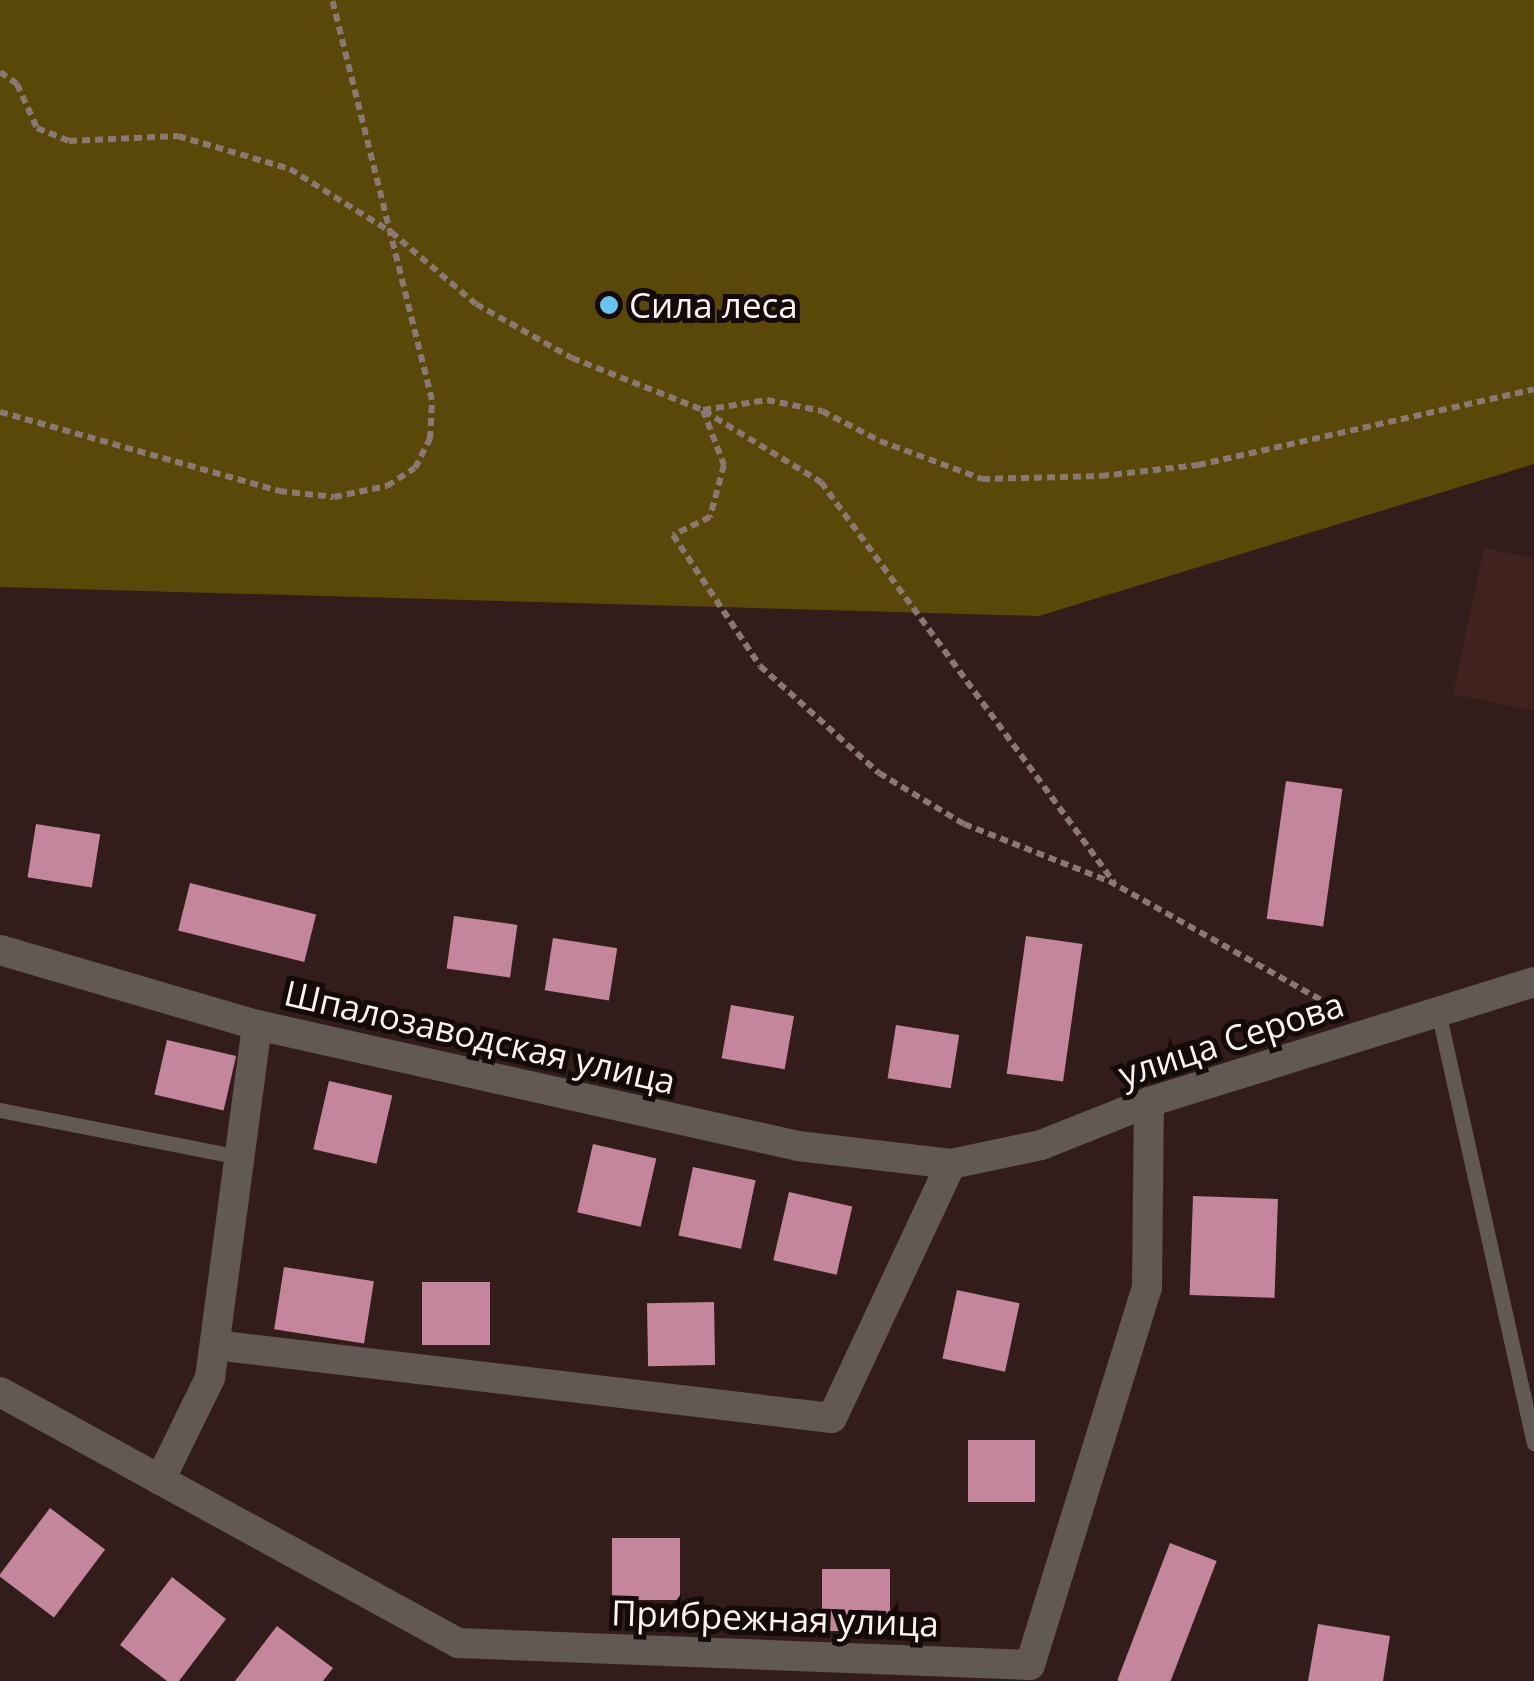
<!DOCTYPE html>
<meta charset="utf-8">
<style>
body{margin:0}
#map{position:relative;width:1534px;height:1681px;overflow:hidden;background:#331d1a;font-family:"Open Sans",sans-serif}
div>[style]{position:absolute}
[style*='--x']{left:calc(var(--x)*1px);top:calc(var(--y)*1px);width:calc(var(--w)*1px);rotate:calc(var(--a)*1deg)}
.built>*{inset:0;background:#40221f}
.green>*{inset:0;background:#594808}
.building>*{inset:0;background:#c3869c;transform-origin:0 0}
.path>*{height:6px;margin-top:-3px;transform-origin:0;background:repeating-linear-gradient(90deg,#8a7875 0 8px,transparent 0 13px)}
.service>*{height:15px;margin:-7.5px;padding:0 7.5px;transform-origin:7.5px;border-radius:7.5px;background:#625952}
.minor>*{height:30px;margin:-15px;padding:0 15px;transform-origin:15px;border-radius:15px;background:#625952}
.dots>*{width:28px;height:28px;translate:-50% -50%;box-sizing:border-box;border:5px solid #140a09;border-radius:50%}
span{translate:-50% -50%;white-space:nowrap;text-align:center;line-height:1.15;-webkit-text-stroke:10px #140a09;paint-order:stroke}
.poi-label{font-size:35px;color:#fff2f0}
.left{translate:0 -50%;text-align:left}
.street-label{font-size:35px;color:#fff2f0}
</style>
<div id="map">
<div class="built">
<div style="clip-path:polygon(1484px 548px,1534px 558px,1534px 711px,1453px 694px)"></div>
</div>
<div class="green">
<div style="clip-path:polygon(0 0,1534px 0,1534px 464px,1039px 616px,0 587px)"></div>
</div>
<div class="building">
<div style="left:1286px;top:781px;width:57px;height:139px;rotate:8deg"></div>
<div style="left:36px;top:824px;width:65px;height:54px;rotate:9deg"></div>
<div style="left:190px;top:883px;width:130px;height:49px;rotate:14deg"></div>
<div style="left:454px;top:916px;width:64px;height:53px;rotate:8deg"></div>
<div style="left:1026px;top:936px;width:57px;height:139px;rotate:8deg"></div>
<div style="left:553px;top:938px;width:65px;height:53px;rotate:9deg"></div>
<div style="left:731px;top:1005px;width:64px;height:54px;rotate:10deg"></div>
<div style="left:896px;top:1025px;width:64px;height:54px;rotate:9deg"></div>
<div style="left:167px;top:1040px;width:71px;height:56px;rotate:13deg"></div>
<div style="left:329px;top:1081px;width:65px;height:70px;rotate:13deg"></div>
<div style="left:593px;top:1144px;width:65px;height:70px;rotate:13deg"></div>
<div style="left:693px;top:1167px;width:64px;height:70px;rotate:12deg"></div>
<div style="left:789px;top:1192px;width:65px;height:70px;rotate:13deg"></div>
<div style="left:1193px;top:1196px;width:85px;height:99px;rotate:2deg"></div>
<div style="left:284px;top:1267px;width:91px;height:63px;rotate:9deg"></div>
<div style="left:422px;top:1282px;width:68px;height:63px"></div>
<div style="left:957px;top:1290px;width:64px;height:70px;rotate:12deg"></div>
<div style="left:714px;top:1302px;width:63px;height:67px;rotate:89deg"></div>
<div style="left:968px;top:1440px;width:67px;height:62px"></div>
<div style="left:50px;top:1508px;width:69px;height:85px;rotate:37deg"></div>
<div style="left:612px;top:1538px;width:68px;height:62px"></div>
<div style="left:1170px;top:1543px;width:50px;height:147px;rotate:21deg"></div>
<div style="left:890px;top:1569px;width:62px;height:68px;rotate:90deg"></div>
<div style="clip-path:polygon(172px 1577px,226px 1619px,179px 1681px,167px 1681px,120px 1645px)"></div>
<div style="clip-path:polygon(1318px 1624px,1390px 1636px,1383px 1681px,1308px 1681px)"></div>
<div style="clip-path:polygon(277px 1626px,333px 1668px,323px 1681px,235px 1681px)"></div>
</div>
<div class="path">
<div style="--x:0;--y:72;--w:21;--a:35"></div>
<div style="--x:17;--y:84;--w:48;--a:65.6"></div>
<div style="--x:37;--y:128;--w:35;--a:22"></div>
<div style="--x:69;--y:141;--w:109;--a:-2.6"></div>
<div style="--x:178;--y:136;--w:117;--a:16.4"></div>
<div style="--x:290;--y:169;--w:119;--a:32"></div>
<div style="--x:391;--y:232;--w:111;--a:40.3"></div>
<div style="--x:476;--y:304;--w:110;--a:29.4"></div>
<div style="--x:572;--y:358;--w:141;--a:21.7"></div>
<div style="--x:703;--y:410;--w:59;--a:69.1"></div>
<div style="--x:724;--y:465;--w:54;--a:105.1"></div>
<div style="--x:710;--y:517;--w:41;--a:154.1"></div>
<div style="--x:673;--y:535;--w:157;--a:56.4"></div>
<div style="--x:760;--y:666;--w:160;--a:42"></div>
<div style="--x:879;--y:773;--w:99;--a:31"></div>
<div style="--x:964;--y:824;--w:156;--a:21.5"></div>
<div style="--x:1109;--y:881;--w:267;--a:29.3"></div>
<div style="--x:703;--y:410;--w:65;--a:-8.9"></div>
<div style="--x:767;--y:400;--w:56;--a:11.3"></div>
<div style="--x:822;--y:411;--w:65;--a:27.3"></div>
<div style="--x:880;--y:441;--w:109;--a:20.4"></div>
<div style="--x:982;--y:479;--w:119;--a:-1.4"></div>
<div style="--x:1101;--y:476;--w:98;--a:-6.5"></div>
<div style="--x:1198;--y:465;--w:344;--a:-12.7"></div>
<div style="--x:704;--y:411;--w:137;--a:31.3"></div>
<div style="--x:821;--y:482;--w:496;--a:53.8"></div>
<div style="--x:0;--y:412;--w:290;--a:15.8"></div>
<div style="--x:279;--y:491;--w:55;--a:6.2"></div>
<div style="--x:334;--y:497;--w:54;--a:-11.7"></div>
<div style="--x:387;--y:486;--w:33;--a:-33"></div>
<div style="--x:415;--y:468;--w:33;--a:-63"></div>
<div style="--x:430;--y:439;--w:39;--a:-87"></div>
<div style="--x:432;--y:400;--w:412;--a:-104"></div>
</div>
<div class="service">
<div style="--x:1438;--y:1011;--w:443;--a:77.5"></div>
<div style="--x:0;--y:1110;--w:245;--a:11.1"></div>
</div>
<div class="minor">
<div style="--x:0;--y:950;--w:268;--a:16.3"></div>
<div style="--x:257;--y:1025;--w:554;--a:12.61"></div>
<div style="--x:798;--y:1146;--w:154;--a:6.7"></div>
<div style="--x:951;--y:1164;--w:92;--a:-11.9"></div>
<div style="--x:1041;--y:1145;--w:116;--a:-21.7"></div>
<div style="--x:1149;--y:1102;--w:403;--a:-17.3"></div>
<div style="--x:215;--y:1345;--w:621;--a:6.75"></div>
<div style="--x:832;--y:1418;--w:280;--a:-64.9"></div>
<div style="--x:0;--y:1392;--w:522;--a:28.72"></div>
<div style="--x:458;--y:1643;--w:572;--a:2.2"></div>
<div style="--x:1030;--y:1665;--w:395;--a:-72.8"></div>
<div style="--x:1147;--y:1288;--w:186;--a:-89.4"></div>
<div style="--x:160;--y:1480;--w:114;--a:-63.9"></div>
<div style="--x:210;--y:1378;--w:356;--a:-82.4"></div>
</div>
<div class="dots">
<div style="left:609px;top:305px;background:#66c4ef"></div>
</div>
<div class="poi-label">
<span class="left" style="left:629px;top:305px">Сила леса</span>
</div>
<div class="street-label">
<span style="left:480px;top:1037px;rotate:13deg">Шпалозаводская улица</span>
<span style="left:1231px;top:1039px;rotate:-18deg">улица Серова</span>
<span style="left:775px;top:1618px;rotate:2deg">Прибрежная улица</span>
</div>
</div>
